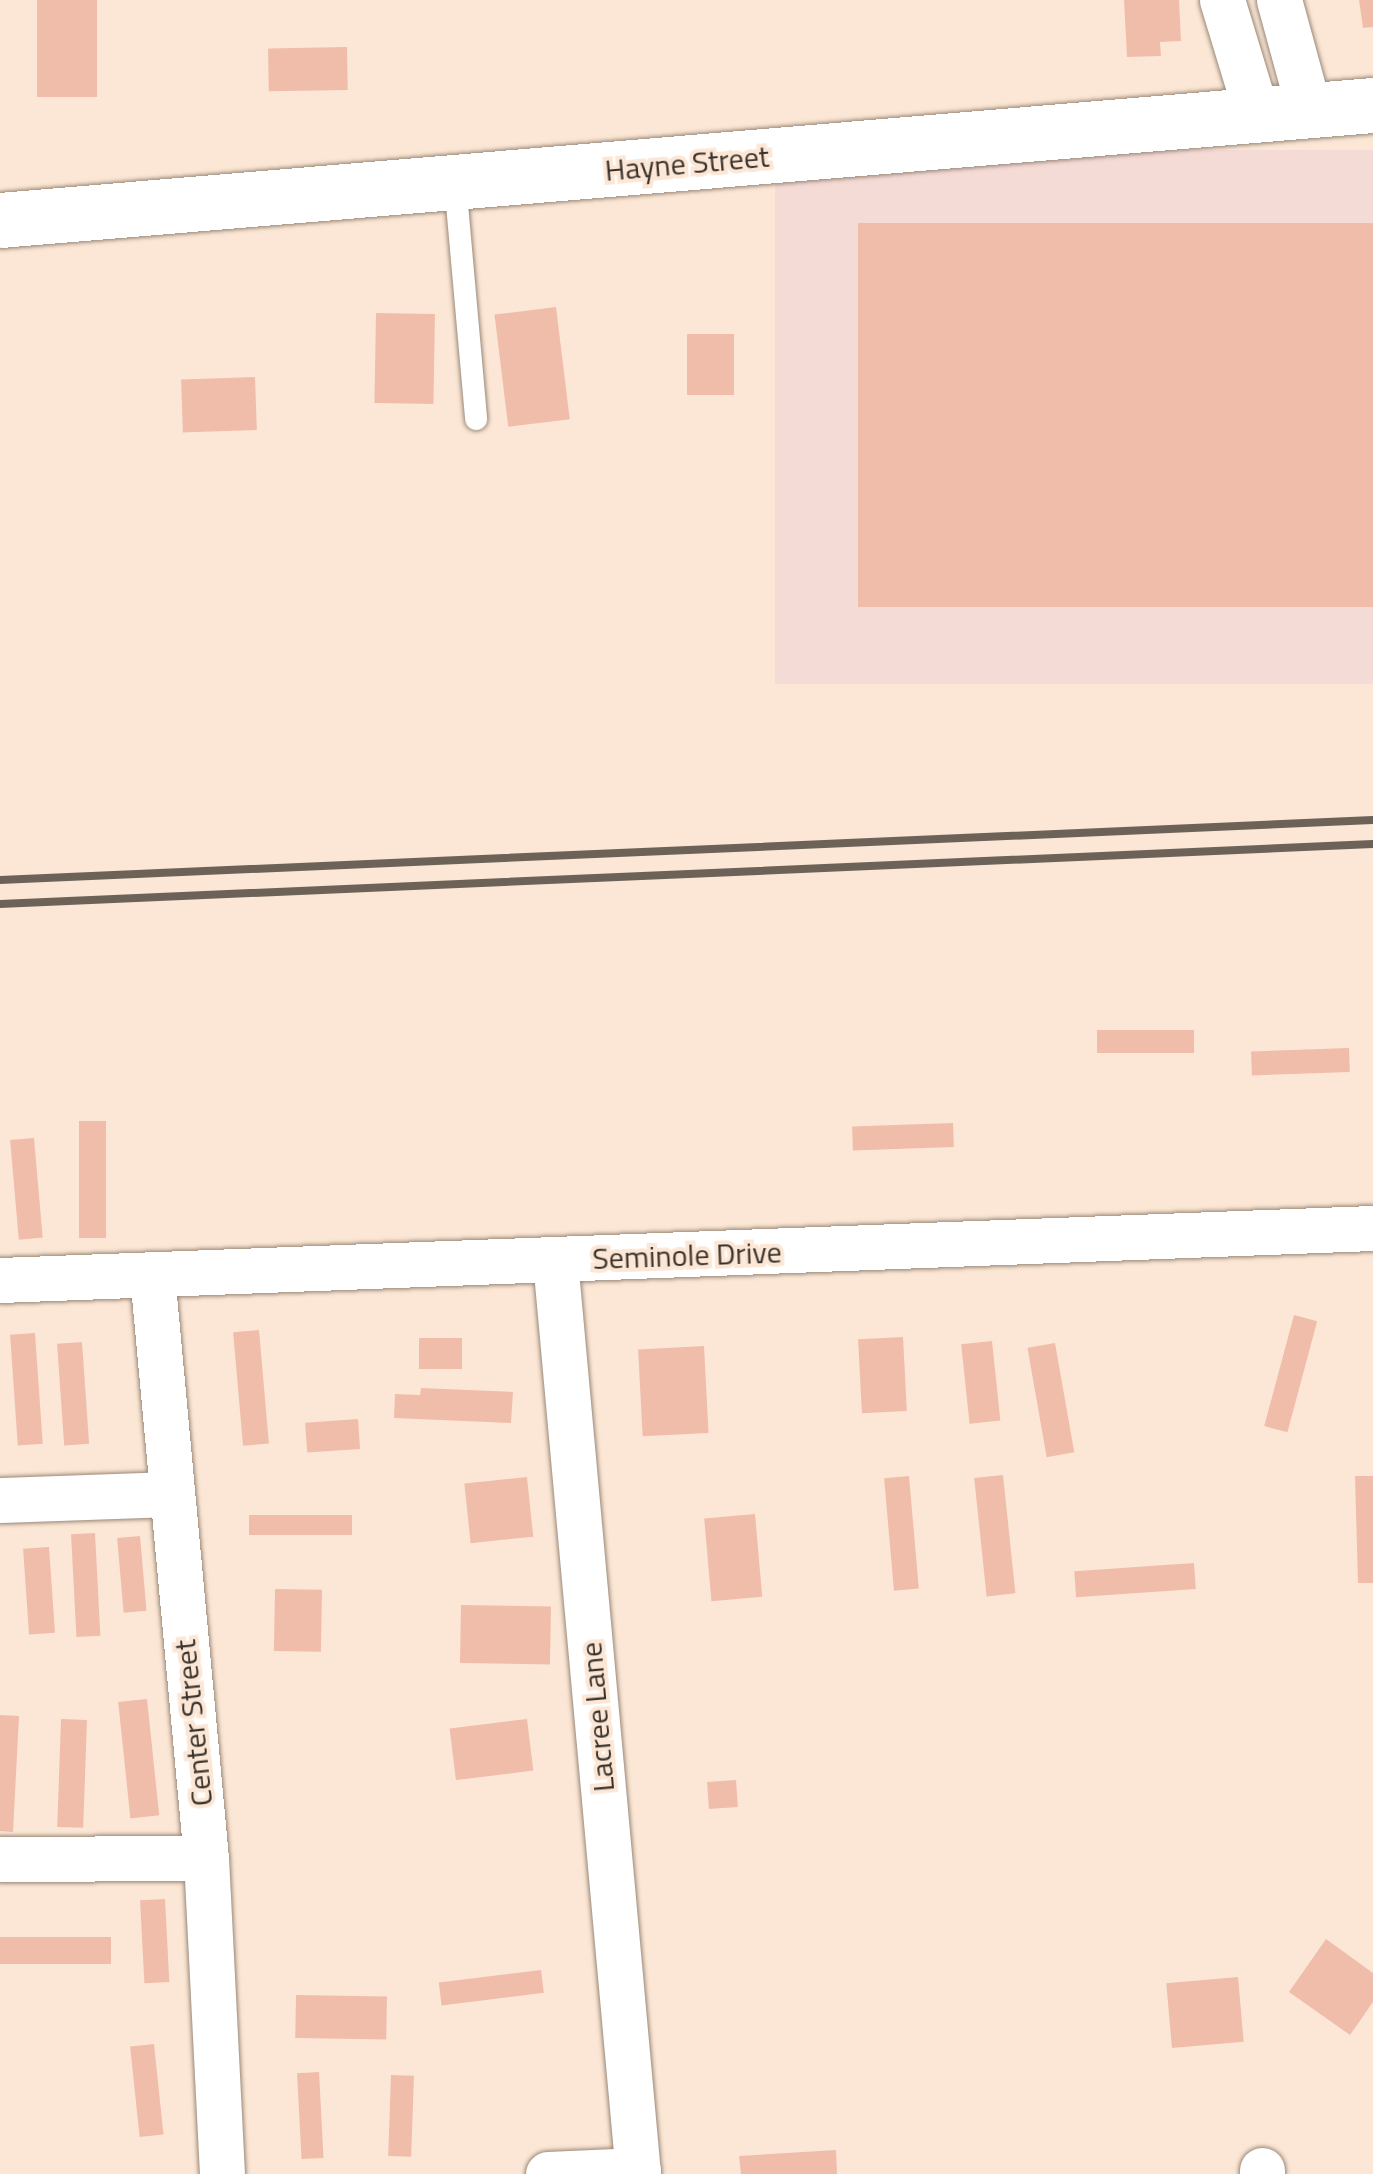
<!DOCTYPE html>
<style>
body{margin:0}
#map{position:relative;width:1373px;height:2174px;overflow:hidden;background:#fce7d6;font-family:"Titillium Web",sans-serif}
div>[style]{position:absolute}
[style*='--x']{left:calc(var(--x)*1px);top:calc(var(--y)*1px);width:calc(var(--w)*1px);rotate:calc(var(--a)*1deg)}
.industrial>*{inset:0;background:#f5dbd6;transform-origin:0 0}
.building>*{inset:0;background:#f1bdab;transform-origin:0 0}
.roads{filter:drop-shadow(0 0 2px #9a8878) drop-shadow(0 0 2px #9a8878)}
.service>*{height:22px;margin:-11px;padding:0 11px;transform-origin:11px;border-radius:11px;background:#fff}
.minor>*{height:45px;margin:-22.5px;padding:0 22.5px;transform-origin:22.5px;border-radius:22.5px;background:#fff}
.tertiary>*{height:55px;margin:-27.5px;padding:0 27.5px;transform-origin:27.5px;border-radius:27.5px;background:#fff}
.rail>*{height:8px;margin:-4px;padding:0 4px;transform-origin:4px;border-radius:4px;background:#6d6258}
span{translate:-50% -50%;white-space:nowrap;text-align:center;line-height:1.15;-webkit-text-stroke:8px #fce7d6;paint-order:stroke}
.street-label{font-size:30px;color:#39322b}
</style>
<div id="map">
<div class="industrial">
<div style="left:1373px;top:150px;width:534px;height:598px;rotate:90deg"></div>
</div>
<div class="building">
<div style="left:37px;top:0;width:60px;height:97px"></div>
<div style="clip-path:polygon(1124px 0,1179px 0,1181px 41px,1160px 42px,1161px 56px,1127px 57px)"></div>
<div style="clip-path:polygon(1359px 0,1373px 0,1373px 27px,1363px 28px)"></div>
<div style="left:347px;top:47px;width:43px;height:79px;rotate:89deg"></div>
<div style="left:858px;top:223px;width:515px;height:384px"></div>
<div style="left:556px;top:307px;width:113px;height:62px;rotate:83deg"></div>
<div style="left:376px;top:313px;width:59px;height:90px;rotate:1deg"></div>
<div style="left:734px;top:334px;width:61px;height:47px;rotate:90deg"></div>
<div style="left:255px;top:377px;width:53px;height:74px;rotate:88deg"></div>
<div style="left:1097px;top:1030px;width:97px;height:23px"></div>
<div style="left:1349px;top:1048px;width:24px;height:98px;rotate:88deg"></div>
<div style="left:79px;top:1121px;width:27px;height:117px"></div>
<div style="left:953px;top:1123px;width:24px;height:101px;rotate:88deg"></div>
<div style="left:34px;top:1138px;width:100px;height:24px;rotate:85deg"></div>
<div style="left:1294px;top:1315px;width:24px;height:115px;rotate:15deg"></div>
<div style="left:259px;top:1330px;width:114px;height:26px;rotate:85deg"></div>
<div style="left:35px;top:1333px;width:111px;height:25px;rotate:86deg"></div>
<div style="left:903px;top:1337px;width:74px;height:45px;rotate:87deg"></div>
<div style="left:419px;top:1338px;width:43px;height:31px"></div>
<div style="left:992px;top:1341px;width:80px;height:31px;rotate:84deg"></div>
<div style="left:82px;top:1342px;width:102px;height:25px;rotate:86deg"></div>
<div style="left:1055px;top:1343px;width:111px;height:28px;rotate:80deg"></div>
<div style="left:704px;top:1346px;width:87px;height:66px;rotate:87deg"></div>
<div style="clip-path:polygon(421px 1388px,513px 1392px,511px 1423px,394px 1418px,395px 1394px,420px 1395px)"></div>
<div style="left:358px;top:1419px;width:30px;height:53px;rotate:86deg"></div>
<div style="left:1003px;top:1475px;width:119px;height:29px;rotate:84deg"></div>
<div style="left:909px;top:1476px;width:113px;height:25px;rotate:85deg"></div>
<div style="clip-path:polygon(1355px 1476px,1373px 1476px,1373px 1583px,1358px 1583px)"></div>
<div style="left:527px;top:1477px;width:60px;height:63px;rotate:84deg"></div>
<div style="left:755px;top:1514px;width:83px;height:51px;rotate:85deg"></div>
<div style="left:352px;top:1515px;width:20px;height:103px;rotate:90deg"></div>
<div style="left:95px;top:1533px;width:103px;height:24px;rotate:87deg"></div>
<div style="left:140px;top:1536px;width:75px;height:23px;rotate:85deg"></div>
<div style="left:49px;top:1547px;width:86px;height:26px;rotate:86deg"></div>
<div style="left:1194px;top:1563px;width:26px;height:120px;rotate:86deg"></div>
<div style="left:275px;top:1589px;width:47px;height:62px;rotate:1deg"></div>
<div style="left:461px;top:1605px;width:90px;height:58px;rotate:1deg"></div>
<div style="left:147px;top:1699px;width:117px;height:29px;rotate:84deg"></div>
<div style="clip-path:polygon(0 1715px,19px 1716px,13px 1832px,0 1831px)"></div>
<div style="left:61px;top:1719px;width:26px;height:108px;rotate:2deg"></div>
<div style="left:527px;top:1719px;width:52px;height:78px;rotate:83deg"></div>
<div style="left:736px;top:1780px;width:27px;height:29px;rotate:86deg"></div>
<div style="left:165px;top:1899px;width:83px;height:25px;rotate:87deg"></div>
<div style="left:111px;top:1937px;width:27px;height:111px;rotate:90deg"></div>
<div style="clip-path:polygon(1326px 1939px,1373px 1973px,1373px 2002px,1350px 2035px,1289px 1992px)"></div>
<div style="left:541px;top:1970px;width:23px;height:103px;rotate:83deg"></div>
<div style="left:1238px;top:1977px;width:65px;height:72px;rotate:85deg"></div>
<div style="left:296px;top:1995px;width:91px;height:43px;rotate:1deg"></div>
<div style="left:154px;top:2044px;width:91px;height:24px;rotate:84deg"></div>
<div style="left:319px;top:2072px;width:86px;height:22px;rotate:87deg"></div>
<div style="left:391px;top:2075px;width:23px;height:81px;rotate:2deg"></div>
<div style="clip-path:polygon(836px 2150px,837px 2174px,741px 2174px,739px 2156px)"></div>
</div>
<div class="roads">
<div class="service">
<div style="--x:455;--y:182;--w:238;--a:84.9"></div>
</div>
<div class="minor">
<div style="--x:1222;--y:0;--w:120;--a:73.1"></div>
<div style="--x:1279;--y:0;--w:114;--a:74.7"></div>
<div style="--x:555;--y:1260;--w:918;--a:84.81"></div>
<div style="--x:152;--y:1274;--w:586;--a:84.72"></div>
<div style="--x:206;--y:1858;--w:316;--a:87.1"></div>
<div style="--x:0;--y:1280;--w:1374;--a:-2.17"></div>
<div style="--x:0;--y:1500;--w:170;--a:-2"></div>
<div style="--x:0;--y:1859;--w:206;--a:-0.3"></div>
<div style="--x:1262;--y:2170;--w:4;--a:90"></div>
<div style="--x:548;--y:2174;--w:90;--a:-2.5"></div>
</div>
<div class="tertiary">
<div style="--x:0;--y:220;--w:1378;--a:-4.79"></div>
</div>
</div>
<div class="rail">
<div style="--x:0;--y:880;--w:1374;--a:-2.5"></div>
<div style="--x:0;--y:904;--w:1374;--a:-2.5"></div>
</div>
<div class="street-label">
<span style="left:687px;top:163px;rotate:-5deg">Hayne Street</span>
<span style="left:687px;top:1255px;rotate:-2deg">Seminole Drive</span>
<span style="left:597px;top:1717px;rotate:-95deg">Lacree Lane</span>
<span style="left:193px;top:1723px;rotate:-96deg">Center Street</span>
</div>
</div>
